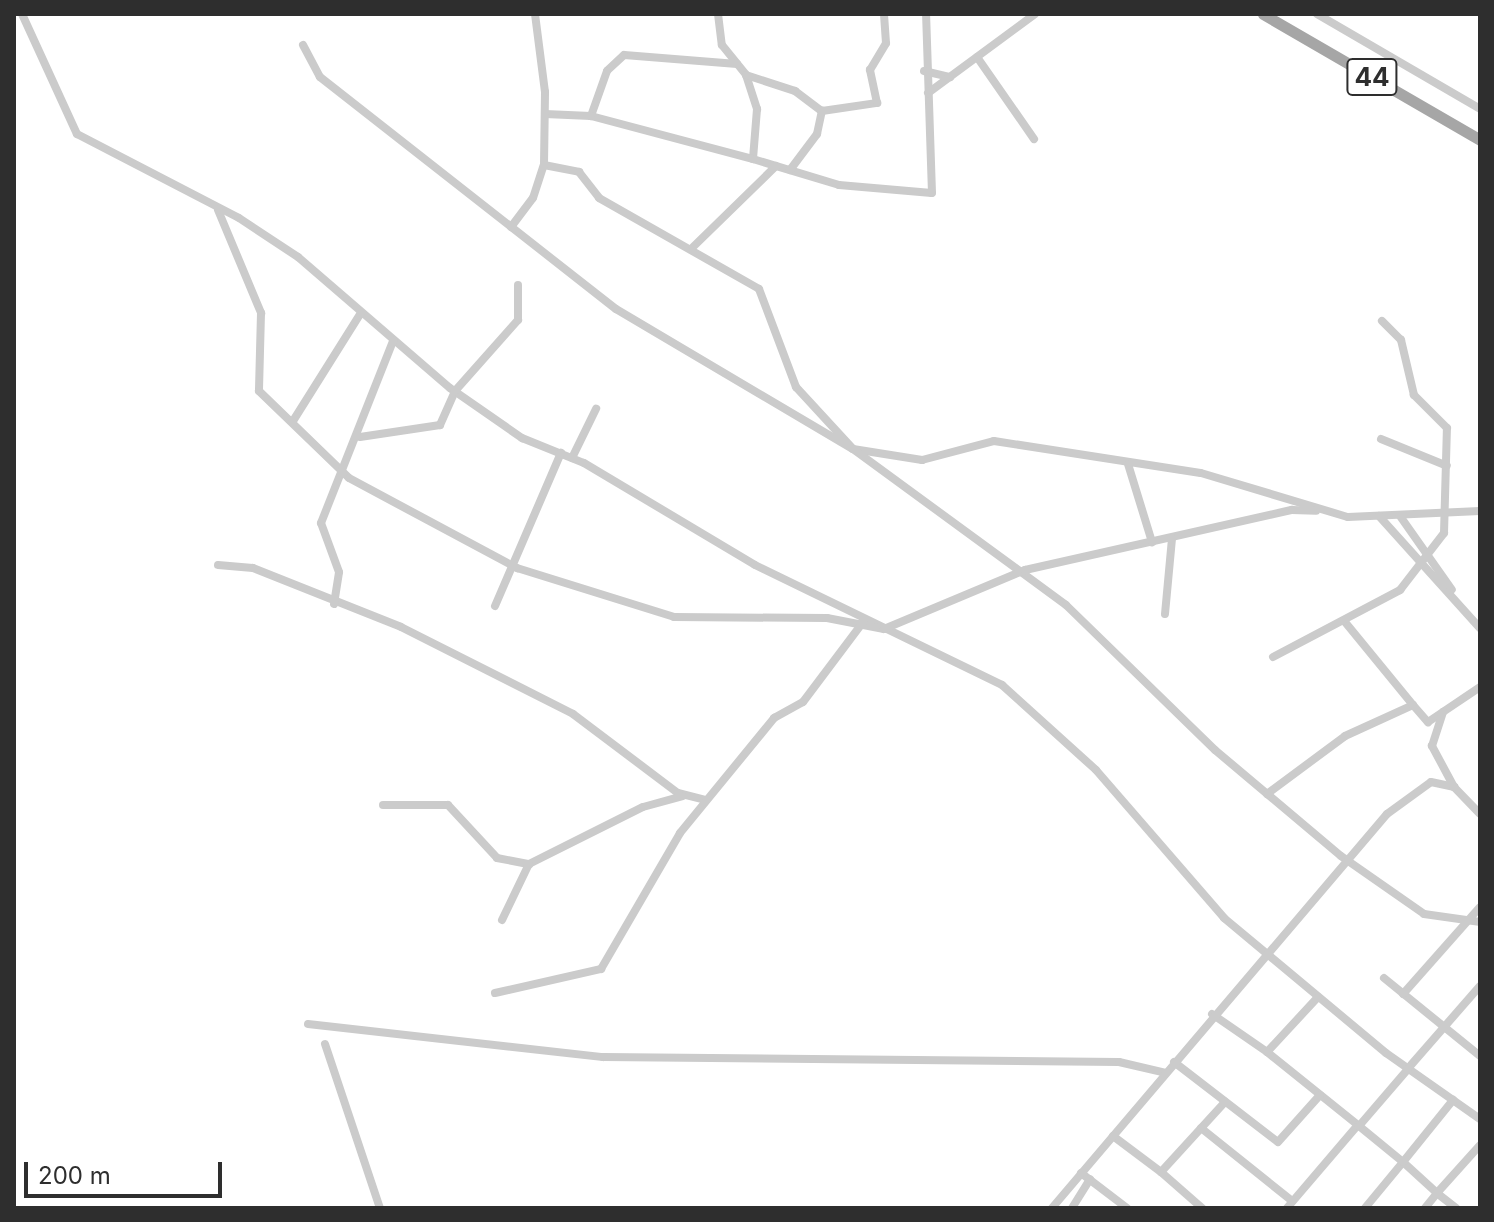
<!DOCTYPE html>
<style>
body{margin:0}
#map{position:relative;width:1494px;height:1222px;overflow:hidden;background:#fff;font-family:Inter,sans-serif}
div>[style]{position:absolute}
[style*='--x']{left:calc(var(--x)*1px);top:calc(var(--y)*1px);width:calc(var(--w)*1px);rotate:calc(var(--a)*1deg)}
.minor>*{height:8px;margin:-4px;padding:0 4px;transform-origin:4px;border-radius:4px;background:#cbcbcb}
.major>*{height:11px;margin:-5.5px;padding:0 5.5px;transform-origin:5.5px;border-radius:5.5px;background:#a6a6a6}
span{translate:-50% -50%;white-space:nowrap;text-align:center;line-height:1.15;-webkit-text-stroke:8px #fff;paint-order:stroke}
.shield-label span{padding:2px 6px;background:#fff;border:2px solid;border-radius:6px;-webkit-text-stroke-width:0}
.shield-label{font-size:26px;color:#2e2e2e;font-weight:700}
.frame{position:absolute;inset:0;border:16px solid #2e2e2e;pointer-events:none}
.scale{position:absolute;left:24px;top:1162px;width:198px;height:36px;box-sizing:border-box;border:4px solid #2e2e2e;border-top:0;padding-left:10px;font-size:24px;line-height:28px;white-space:nowrap;color:#2e2e2e;-webkit-text-stroke:6px #fff;paint-order:stroke}
</style>
<div id="map">
<div class="minor">
<div style="--x:22;--y:14;--w:132;--a:65.4"></div>
<div style="--x:77;--y:134;--w:182;--a:27.4"></div>
<div style="--x:239;--y:218;--w:71;--a:33.5"></div>
<div style="--x:298;--y:257;--w:201;--a:40.8"></div>
<div style="--x:450;--y:388;--w:88;--a:34.8"></div>
<div style="--x:522;--y:438;--w:67;--a:22"></div>
<div style="--x:584;--y:463;--w:199;--a:30.8"></div>
<div style="--x:755;--y:565;--w:275;--a:25.9"></div>
<div style="--x:1002;--y:685;--w:127;--a:42.1"></div>
<div style="--x:1096;--y:770;--w:196;--a:49.1"></div>
<div style="--x:1224;--y:918;--w:211;--a:39.8"></div>
<div style="--x:1386;--y:1053;--w:115;--a:35.1"></div>
<div style="--x:718;--y:14;--w:31;--a:83"></div>
<div style="--x:722;--y:45;--w:38;--a:51"></div>
<div style="--x:746;--y:75;--w:36;--a:72"></div>
<div style="--x:757;--y:109;--w:50;--a:94.6"></div>
<div style="--x:753;--y:159;--w:90;--a:16.8"></div>
<div style="--x:839;--y:185;--w:93;--a:4.9"></div>
<div style="--x:932;--y:193;--w:179;--a:-91.9"></div>
<div style="--x:1317;--y:14;--w:189;--a:30.2"></div>
<div style="--x:303;--y:45;--w:36;--a:62"></div>
<div style="--x:320;--y:77;--w:376;--a:38.1"></div>
<div style="--x:616;--y:309;--w:275;--a:30.6"></div>
<div style="--x:853;--y:449;--w:70;--a:9.1"></div>
<div style="--x:922;--y:460;--w:74;--a:-14.8"></div>
<div style="--x:994;--y:441;--w:209;--a:8.8"></div>
<div style="--x:1201;--y:473;--w:153;--a:16.7"></div>
<div style="--x:1348;--y:517;--w:132;--a:-2.6"></div>
<div style="--x:977;--y:57;--w:100;--a:55.2"></div>
<div style="--x:737;--y:64;--w:113;--a:-175.4"></div>
<div style="--x:624;--y:55;--w:23;--a:137"></div>
<div style="--x:607;--y:71;--w:48;--a:109.6"></div>
<div style="--x:591;--y:116;--w:168;--a:14.9"></div>
<div style="--x:924;--y:71;--w:27;--a:13"></div>
<div style="--x:746;--y:75;--w:52;--a:18.1"></div>
<div style="--x:795;--y:91;--w:34;--a:37"></div>
<div style="--x:928;--y:93;--w:133;--a:-36.4"></div>
<div style="--x:545;--y:114;--w:46;--a:2.5"></div>
<div style="--x:544;--y:165;--w:36;--a:11"></div>
<div style="--x:579;--y:172;--w:33;--a:52"></div>
<div style="--x:599;--y:198;--w:184;--a:29.6"></div>
<div style="--x:759;--y:289;--w:105;--a:69.3"></div>
<div style="--x:796;--y:387;--w:84;--a:47.4"></div>
<div style="--x:853;--y:449;--w:264;--a:36.2"></div>
<div style="--x:1066;--y:605;--w:208;--a:44.2"></div>
<div style="--x:1215;--y:750;--w:165;--a:40.1"></div>
<div style="--x:1341;--y:856;--w:101;--a:34.9"></div>
<div style="--x:1424;--y:914;--w:57;--a:8.1"></div>
<div style="--x:790;--y:170;--w:45;--a:-53.1"></div>
<div style="--x:817;--y:134;--w:24;--a:-78"></div>
<div style="--x:822;--y:111;--w:56;--a:-8.3"></div>
<div style="--x:877;--y:103;--w:34;--a:-102"></div>
<div style="--x:870;--y:70;--w:31;--a:-59"></div>
<div style="--x:886;--y:43;--w:29;--a:-94"></div>
<div style="--x:218;--y:210;--w:112;--a:67.3"></div>
<div style="--x:261;--y:313;--w:78;--a:91.5"></div>
<div style="--x:259;--y:391;--w:125;--a:44"></div>
<div style="--x:349;--y:478;--w:191;--a:28.2"></div>
<div style="--x:517;--y:568;--w:164;--a:17.3"></div>
<div style="--x:674;--y:617;--w:153;--a:0.4"></div>
<div style="--x:827;--y:618;--w:58;--a:10.9"></div>
<div style="--x:884;--y:629;--w:153;--a:-22.7"></div>
<div style="--x:1025;--y:570;--w:274;--a:-12.7"></div>
<div style="--x:1292;--y:510;--w:24;--a:2"></div>
<div style="--x:511;--y:227;--w:36;--a:-53"></div>
<div style="--x:533;--y:198;--w:35;--a:-72"></div>
<div style="--x:544;--y:165;--w:73;--a:-89.2"></div>
<div style="--x:545;--y:92;--w:79;--a:-97.3"></div>
<div style="--x:693;--y:247;--w:116;--a:-44.3"></div>
<div style="--x:293;--y:421;--w:126;--a:-57.9"></div>
<div style="--x:360;--y:437;--w:81;--a:-8.5"></div>
<div style="--x:440;--y:425;--w:37;--a:-66"></div>
<div style="--x:455;--y:391;--w:95;--a:-48.4"></div>
<div style="--x:518;--y:320;--w:35;--a:-90"></div>
<div style="--x:1381;--y:439;--w:71;--a:22.2"></div>
<div style="--x:572;--y:458;--w:55;--a:-63.9"></div>
<div style="--x:1128;--y:464;--w:82;--a:72.9"></div>
<div style="--x:1379;--y:516;--w:151;--a:48"></div>
<div style="--x:1400;--y:516;--w:90;--a:54.9"></div>
<div style="--x:218;--y:565;--w:35;--a:5"></div>
<div style="--x:253;--y:568;--w:159;--a:21.7"></div>
<div style="--x:401;--y:627;--w:193;--a:26.8"></div>
<div style="--x:573;--y:714;--w:131;--a:37"></div>
<div style="--x:678;--y:793;--w:29;--a:14"></div>
<div style="--x:334;--y:604;--w:32;--a:-81"></div>
<div style="--x:339;--y:572;--w:52;--a:-110.2"></div>
<div style="--x:321;--y:523;--w:196;--a:-68.4"></div>
<div style="--x:495;--y:606;--w:167;--a:-66.7"></div>
<div style="--x:1165;--y:614;--w:76;--a:-84.7"></div>
<div style="--x:1345;--y:622;--w:107;--a:50.7"></div>
<div style="--x:1273;--y:657;--w:144;--a:-27.8"></div>
<div style="--x:1400;--y:590;--w:72;--a:-52.3"></div>
<div style="--x:1444;--y:533;--w:105;--a:-88.4"></div>
<div style="--x:1447;--y:428;--w:47;--a:-135"></div>
<div style="--x:1414;--y:395;--w:57;--a:-103.3"></div>
<div style="--x:1401;--y:340;--w:27;--a:-135"></div>
<div style="--x:1454;--y:787;--w:37;--a:46"></div>
<div style="--x:1267;--y:794;--w:97;--a:-36.6"></div>
<div style="--x:1345;--y:736;--w:75;--a:-24.5"></div>
<div style="--x:1413;--y:705;--w:23;--a:49"></div>
<div style="--x:1428;--y:722;--w:63;--a:-33.9"></div>
<div style="--x:383;--y:805;--w:65;--a:0"></div>
<div style="--x:448;--y:805;--w:72;--a:47.2"></div>
<div style="--x:497;--y:858;--w:33;--a:11"></div>
<div style="--x:529;--y:864;--w:127;--a:-26.6"></div>
<div style="--x:643;--y:807;--w:41;--a:-15.4"></div>
<div style="--x:502;--y:920;--w:62;--a:-64.3"></div>
<div style="--x:1384;--y:978;--w:124;--a:39.1"></div>
<div style="--x:495;--y:993;--w:109;--a:-12.8"></div>
<div style="--x:601;--y:969;--w:157;--a:-59.8"></div>
<div style="--x:680;--y:833;--w:149;--a:-50.7"></div>
<div style="--x:774;--y:718;--w:33;--a:-29"></div>
<div style="--x:803;--y:702;--w:100;--a:-53.1"></div>
<div style="--x:1403;--y:994;--w:116;--a:-48.5"></div>
<div style="--x:1318;--y:997;--w:75;--a:132.8"></div>
<div style="--x:1267;--y:1052;--w:118;--a:38.8"></div>
<div style="--x:1212;--y:1014;--w:67;--a:34.6"></div>
<div style="--x:308;--y:1024;--w:297;--a:6.4"></div>
<div style="--x:603;--y:1057;--w:516;--a:0.56"></div>
<div style="--x:1119;--y:1062;--w:48;--a:13.2"></div>
<div style="--x:325;--y:1044;--w:173;--a:71.5"></div>
<div style="--x:1174;--y:1062;--w:131;--a:37.6"></div>
<div style="--x:1278;--y:1142;--w:63;--a:-48.2"></div>
<div style="--x:1411;--y:1065;--w:105;--a:-48.9"></div>
<div style="--x:1201;--y:1128;--w:117;--a:38.7"></div>
<div style="--x:1113;--y:1136;--w:60;--a:36.9"></div>
<div style="--x:1161;--y:1172;--w:95;--a:-47.6"></div>
<div style="--x:1161;--y:1172;--w:55;--a:41.3"></div>
<div style="--x:1081;--y:1173;--w:58;--a:37.3"></div>
<div style="--x:1052;--y:1208;--w:517;--a:-49.63"></div>
<div style="--x:1387;--y:814;--w:54;--a:-36"></div>
<div style="--x:1431;--y:782;--w:24;--a:12"></div>
<div style="--x:1454;--y:787;--w:47;--a:-118.2"></div>
<div style="--x:1432;--y:746;--w:36;--a:-72"></div>
<div style="--x:1072;--y:1208;--w:34;--a:-58"></div>
<div style="--x:1287;--y:1208;--w:109;--a:-49.5"></div>
<div style="--x:1365;--y:1208;--w:60;--a:-50.4"></div>
<div style="--x:1403;--y:1162;--w:57;--a:-140.7"></div>
<div style="--x:1359;--y:1126;--w:75;--a:-49.3"></div>
<div style="--x:1425;--y:1208;--w:19;--a:-51"></div>
<div style="--x:1437;--y:1193;--w:46;--a:-137.6"></div>
<div style="--x:1403;--y:1162;--w:80;--a:-51.1"></div>
<div style="--x:1456;--y:1208;--w:24;--a:-142"></div>
<div style="--x:1437;--y:1193;--w:64;--a:-48.1"></div>
</div>
<div class="major">
<div style="--x:1263;--y:14;--w:251;--a:30.1"></div>
</div>
<div class="shield-label">
<span style="left:1372px;top:77px">44</span>
</div>
<div class="frame"></div>
<div class="scale">200 m</div>
</div>
